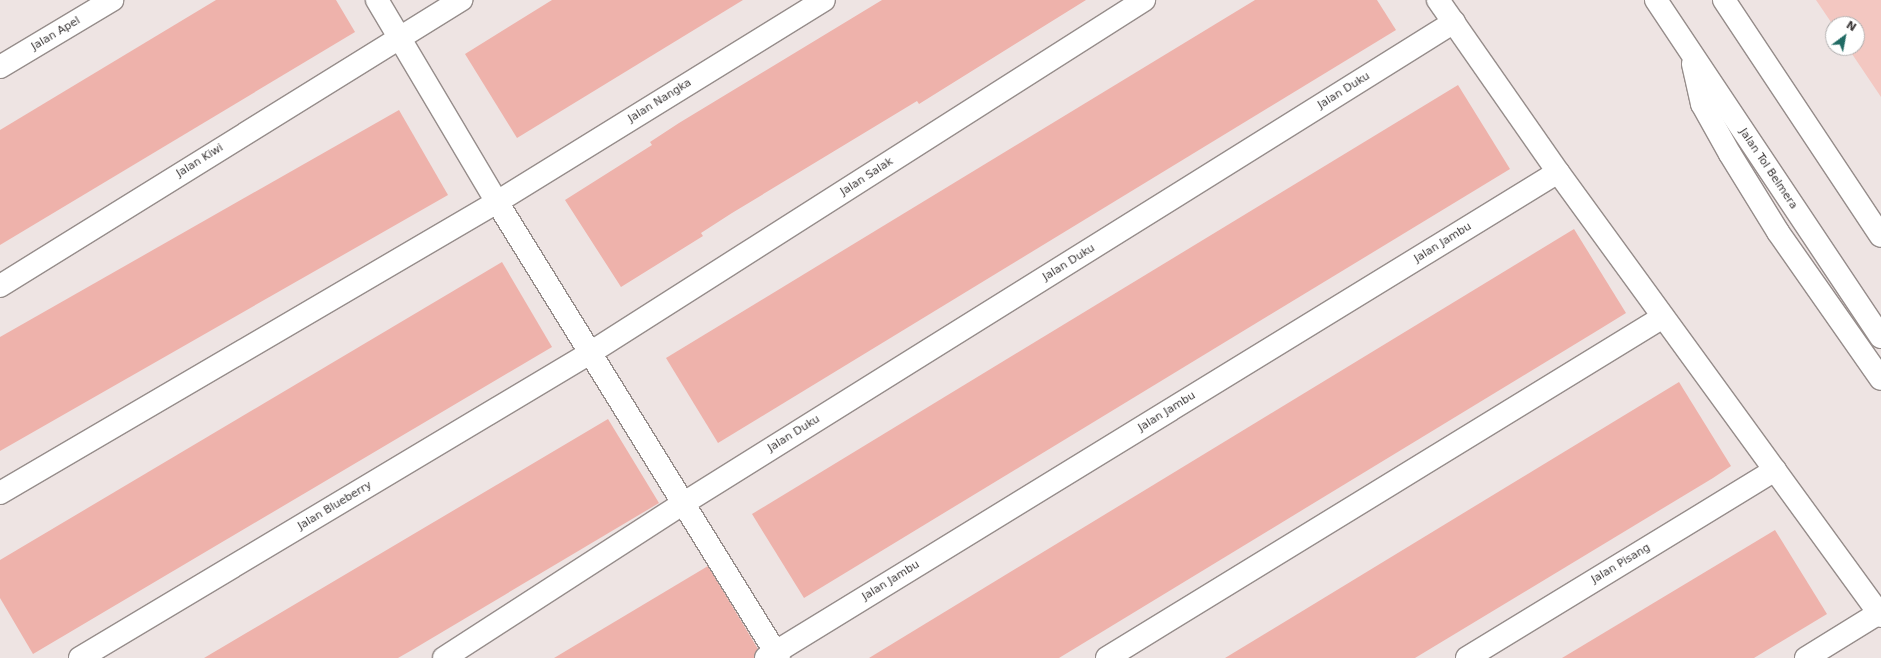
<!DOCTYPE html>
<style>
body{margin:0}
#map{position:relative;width:1881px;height:658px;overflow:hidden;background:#eee4e3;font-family:"DejaVu Sans",sans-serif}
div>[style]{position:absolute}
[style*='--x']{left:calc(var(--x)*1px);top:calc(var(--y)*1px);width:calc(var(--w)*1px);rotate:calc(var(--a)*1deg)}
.green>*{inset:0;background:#f3c7c1}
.building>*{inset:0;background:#eeb2ab}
.roads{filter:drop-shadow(1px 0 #968d8b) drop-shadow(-1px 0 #968d8b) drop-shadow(0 1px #968d8b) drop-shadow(0 -1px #968d8b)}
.street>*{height:22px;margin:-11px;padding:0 11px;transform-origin:11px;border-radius:11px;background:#fff}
.highway>*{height:22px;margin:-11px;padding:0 11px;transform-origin:11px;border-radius:11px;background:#fff}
span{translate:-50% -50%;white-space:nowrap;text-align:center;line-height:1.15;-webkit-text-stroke:3px #fff;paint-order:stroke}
.street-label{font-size:11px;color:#393535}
.north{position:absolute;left:1825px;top:16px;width:40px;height:40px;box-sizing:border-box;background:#fff;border:1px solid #b0aeae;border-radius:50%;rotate:32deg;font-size:11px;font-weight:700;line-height:16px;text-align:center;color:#393535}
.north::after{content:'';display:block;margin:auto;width:14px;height:18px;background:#216b64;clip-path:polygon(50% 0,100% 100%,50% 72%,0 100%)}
</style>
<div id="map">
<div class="green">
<div style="clip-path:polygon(1816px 0,1881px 0,1881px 97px,1848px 48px,1857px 48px,1857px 24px,1833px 25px)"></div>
</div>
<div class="building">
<div style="clip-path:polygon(216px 0,336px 0,355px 32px,0 245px,0 130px)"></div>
<div style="clip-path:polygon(552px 0,743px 0,517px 138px,465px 54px)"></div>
<div style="clip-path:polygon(882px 0,1086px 0,919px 104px,917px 101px,732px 213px,701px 233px,703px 236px,621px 287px,565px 200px,652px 145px,650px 142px,679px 123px)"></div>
<div style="clip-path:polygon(1255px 0,1377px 0,1396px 30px,718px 443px,666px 358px)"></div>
<div style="clip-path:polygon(1458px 85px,1510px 169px,804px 598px,752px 514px)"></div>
<div style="clip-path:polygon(399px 110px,448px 195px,0 451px,0 337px)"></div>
<div style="clip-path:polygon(1574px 229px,1626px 313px,1600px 329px,1059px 658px,869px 658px)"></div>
<div style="clip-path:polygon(502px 262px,552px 347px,33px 654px,0 598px,0 560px)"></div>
<div style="clip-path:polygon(1679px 382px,1731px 466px,1713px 478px,1415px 658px,1225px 658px)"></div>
<div style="clip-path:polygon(608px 419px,659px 503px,412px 650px,398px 658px,204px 658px)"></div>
<div style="clip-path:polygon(1775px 530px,1827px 614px,1754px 658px,1562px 658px)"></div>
<div style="clip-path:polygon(708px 566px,758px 649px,754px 658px,554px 658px)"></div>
</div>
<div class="roads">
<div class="street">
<div style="--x:377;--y:0;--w:235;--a:59.3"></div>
<div style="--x:497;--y:202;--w:536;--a:58.27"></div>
<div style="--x:1438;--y:0;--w:210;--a:55.1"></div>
<div style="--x:1558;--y:172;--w:549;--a:53.96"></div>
<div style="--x:0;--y:67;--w:131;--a:-30.9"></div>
<div style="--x:0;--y:286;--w:543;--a:-31.82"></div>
<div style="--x:0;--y:493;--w:576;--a:-30.35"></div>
<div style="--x:497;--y:202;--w:384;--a:-31.7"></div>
<div style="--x:80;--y:658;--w:594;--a:-30.88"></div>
<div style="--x:590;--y:353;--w:657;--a:-32.5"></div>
<div style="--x:444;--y:658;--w:286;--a:-32.9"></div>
<div style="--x:684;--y:503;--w:908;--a:-31.99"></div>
<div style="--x:766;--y:658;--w:929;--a:-31.53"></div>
<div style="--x:1107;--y:658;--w:652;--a:-31.52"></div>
<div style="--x:1467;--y:658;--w:361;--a:-31.4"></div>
<div style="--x:1806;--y:658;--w:86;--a:-31.7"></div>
</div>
<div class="highway">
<div style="--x:1656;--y:0;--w:405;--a:56.3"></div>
<div style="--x:1724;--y:0;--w:283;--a:56.4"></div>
<div style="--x:1693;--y:64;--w:41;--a:77.3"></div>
<div style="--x:1702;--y:104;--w:57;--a:60.8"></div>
<div style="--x:1730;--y:154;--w:92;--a:58.4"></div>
<div style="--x:1778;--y:232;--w:179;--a:55"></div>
</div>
</div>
<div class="street-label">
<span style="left:56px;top:34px;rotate:-31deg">Jalan Apel</span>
<span style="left:1344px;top:91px;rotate:-32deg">Jalan Duku</span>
<span style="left:660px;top:101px;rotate:-32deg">Jalan Nangka</span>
<span style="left:200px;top:161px;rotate:-32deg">Jalan Kiwi</span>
<span style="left:1768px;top:169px;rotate:56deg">Jalan Tol Belmera</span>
<span style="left:867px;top:177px;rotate:-33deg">Jalan Salak</span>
<span style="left:1443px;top:243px;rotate:-32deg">Jalan Jambu</span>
<span style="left:1069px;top:263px;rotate:-32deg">Jalan Duku</span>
<span style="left:1167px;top:412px;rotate:-32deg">Jalan Jambu</span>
<span style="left:794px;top:434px;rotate:-32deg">Jalan Duku</span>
<span style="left:335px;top:506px;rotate:-31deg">Jalan Blueberry</span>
<span style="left:1621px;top:564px;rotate:-31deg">Jalan Pisang</span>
<span style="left:891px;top:581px;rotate:-32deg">Jalan Jambu</span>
</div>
<div class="north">N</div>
</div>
